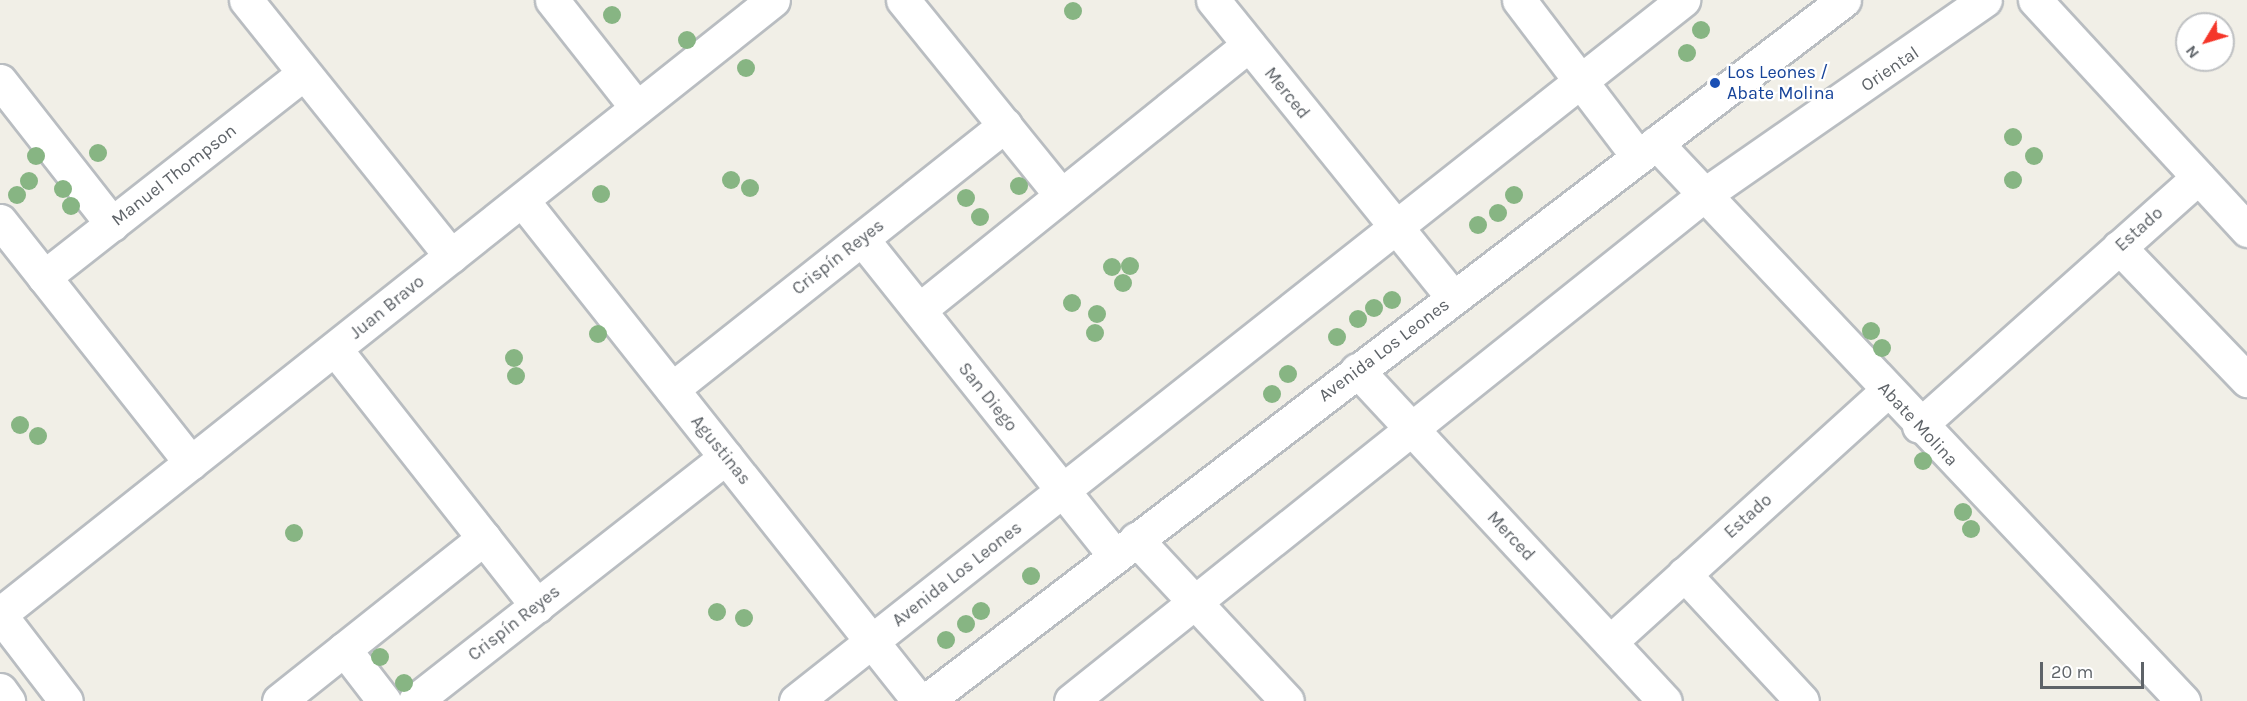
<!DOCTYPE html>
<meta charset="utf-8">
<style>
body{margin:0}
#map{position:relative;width:2247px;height:701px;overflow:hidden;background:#f1efe7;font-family:Karla,sans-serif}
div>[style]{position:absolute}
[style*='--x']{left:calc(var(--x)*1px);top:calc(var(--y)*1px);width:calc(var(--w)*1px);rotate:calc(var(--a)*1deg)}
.roads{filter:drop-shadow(2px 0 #b9bdc1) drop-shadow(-2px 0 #b9bdc1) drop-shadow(0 2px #b9bdc1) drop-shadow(0 -2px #b9bdc1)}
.street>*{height:33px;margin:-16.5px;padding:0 16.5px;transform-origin:16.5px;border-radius:16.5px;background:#fff}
.secondary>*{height:33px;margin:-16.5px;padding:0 16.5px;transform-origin:16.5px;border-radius:16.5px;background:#fff}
.trees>*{width:18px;height:18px;margin:-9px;border-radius:50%;background:#87b583}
.dots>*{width:16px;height:16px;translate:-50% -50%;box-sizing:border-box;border:3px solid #fff;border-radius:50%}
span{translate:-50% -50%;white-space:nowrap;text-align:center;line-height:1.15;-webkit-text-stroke:4.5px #fff;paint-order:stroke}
.street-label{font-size:18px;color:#5e6368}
.transit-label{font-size:18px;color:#164399}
.left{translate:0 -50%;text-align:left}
.north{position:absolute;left:2175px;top:12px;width:60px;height:60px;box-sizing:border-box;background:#fff;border:2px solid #bfc1c3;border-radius:50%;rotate:232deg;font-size:16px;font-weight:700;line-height:24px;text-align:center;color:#5e6368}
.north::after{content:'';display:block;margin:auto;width:21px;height:27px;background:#f53629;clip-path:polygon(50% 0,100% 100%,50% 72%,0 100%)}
.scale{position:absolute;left:2040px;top:662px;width:104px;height:27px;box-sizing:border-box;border:3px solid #5e6368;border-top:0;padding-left:8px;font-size:18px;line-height:21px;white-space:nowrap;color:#5e6368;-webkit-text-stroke:4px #fff;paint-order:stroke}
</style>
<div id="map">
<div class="roads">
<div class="street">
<div style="--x:246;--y:0;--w:328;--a:51.3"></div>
<div style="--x:552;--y:0;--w:137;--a:51.8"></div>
<div style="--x:903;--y:0;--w:251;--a:51"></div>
<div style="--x:1213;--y:0;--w:382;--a:51.1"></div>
<div style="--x:1519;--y:0;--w:197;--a:52.8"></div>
<div style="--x:2035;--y:0;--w:313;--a:47.3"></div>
<div style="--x:0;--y:81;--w:182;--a:51.9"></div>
<div style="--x:1656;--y:143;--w:768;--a:46.64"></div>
<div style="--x:522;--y:200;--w:639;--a:51.61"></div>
<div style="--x:0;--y:221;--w:308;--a:51.7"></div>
<div style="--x:862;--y:239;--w:404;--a:51.4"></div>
<div style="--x:2119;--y:247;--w:185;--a:46.1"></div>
<div style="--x:44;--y:277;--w:330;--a:-38.1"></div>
<div style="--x:919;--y:310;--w:423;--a:-38.8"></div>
<div style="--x:335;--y:349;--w:327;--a:51.8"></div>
<div style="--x:1357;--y:370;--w:452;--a:47.1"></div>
<div style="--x:672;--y:389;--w:425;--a:-38.4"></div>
<div style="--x:1919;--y:426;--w:374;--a:-41.7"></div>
<div style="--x:1136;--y:539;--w:221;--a:47"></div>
<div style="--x:1684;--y:574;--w:173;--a:47.1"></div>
<div style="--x:0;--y:614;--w:987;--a:-38.46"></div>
<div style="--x:1610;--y:642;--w:374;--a:-42.2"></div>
<div style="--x:344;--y:649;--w:66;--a:52.4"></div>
<div style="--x:279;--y:701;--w:262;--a:-38.5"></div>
<div style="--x:415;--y:701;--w:395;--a:-38.1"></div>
<div style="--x:796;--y:701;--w:1131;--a:-38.32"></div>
<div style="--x:1071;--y:701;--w:810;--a:-38.64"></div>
<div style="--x:1704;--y:195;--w:342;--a:-34.8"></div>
</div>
<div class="secondary">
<div style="--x:0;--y:615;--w:108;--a:52.5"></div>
<div style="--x:0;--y:690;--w:14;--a:54"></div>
<div style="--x:926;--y:701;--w:1155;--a:-37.37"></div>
</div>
</div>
<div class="trees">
<div style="left:1073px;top:11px"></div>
<div style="left:612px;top:15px"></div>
<div style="left:1701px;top:30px"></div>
<div style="left:687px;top:40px"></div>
<div style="left:1687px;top:53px"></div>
<div style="left:746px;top:68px"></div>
<div style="left:2013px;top:137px"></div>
<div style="left:98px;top:153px"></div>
<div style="left:36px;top:156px"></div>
<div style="left:2034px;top:156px"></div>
<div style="left:731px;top:180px"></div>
<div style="left:2013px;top:180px"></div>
<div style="left:29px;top:181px"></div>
<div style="left:1019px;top:186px"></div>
<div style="left:750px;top:188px"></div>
<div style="left:63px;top:189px"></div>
<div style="left:601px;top:194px"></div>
<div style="left:17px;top:195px"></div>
<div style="left:1514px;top:195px"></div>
<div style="left:966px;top:198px"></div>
<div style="left:71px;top:206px"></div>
<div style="left:1498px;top:213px"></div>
<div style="left:980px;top:217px"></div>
<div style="left:1478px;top:225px"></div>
<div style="left:1130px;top:266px"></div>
<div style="left:1112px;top:267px"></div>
<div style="left:1123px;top:283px"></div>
<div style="left:1392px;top:300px"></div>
<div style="left:1072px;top:303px"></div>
<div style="left:1374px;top:308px"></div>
<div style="left:1097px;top:314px"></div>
<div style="left:1358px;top:319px"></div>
<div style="left:1871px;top:331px"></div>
<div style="left:1095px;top:333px"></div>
<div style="left:598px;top:334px"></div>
<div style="left:1337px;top:337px"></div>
<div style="left:1882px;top:348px"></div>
<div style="left:514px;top:358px"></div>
<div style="left:1288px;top:374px"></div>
<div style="left:516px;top:376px"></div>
<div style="left:1272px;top:394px"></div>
<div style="left:20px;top:425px"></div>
<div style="left:38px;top:436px"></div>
<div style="left:1923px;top:461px"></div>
<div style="left:1963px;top:512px"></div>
<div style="left:1971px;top:529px"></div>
<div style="left:294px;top:533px"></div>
<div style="left:1031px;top:576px"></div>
<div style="left:981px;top:611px"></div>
<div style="left:717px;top:612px"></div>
<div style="left:744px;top:618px"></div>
<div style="left:966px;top:624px"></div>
<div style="left:946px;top:640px"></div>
<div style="left:380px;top:657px"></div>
<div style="left:404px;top:683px"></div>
</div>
<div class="dots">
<div style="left:1715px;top:83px;background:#1a4fb4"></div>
</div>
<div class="street-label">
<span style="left:1890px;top:69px;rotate:-34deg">Oriental</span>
<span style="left:1287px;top:93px;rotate:51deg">Merced</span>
<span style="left:174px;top:175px;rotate:-38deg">Manuel Thompson</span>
<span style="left:2139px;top:229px;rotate:-42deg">Estado</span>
<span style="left:838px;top:257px;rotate:-38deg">Crispín Reyes</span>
<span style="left:387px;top:307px;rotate:-39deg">Juan Bravo</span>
<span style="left:1384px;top:350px;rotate:-37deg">Avenida Los Leones</span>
<span style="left:988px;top:397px;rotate:51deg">San Diego</span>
<span style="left:1918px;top:424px;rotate:47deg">Abate Molina</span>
<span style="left:721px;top:450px;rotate:51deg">Agustinas</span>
<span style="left:1748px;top:516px;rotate:-42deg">Estado</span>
<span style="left:1511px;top:536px;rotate:47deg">Merced</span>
<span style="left:957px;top:574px;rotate:-38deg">Avenida Los Leones</span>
<span style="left:514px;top:623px;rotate:-38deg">Crispín Reyes</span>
</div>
<div class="transit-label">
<span class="left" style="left:1727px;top:83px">Los Leones /<br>Abate Molina</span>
</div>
<div class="north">N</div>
<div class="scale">20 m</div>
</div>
